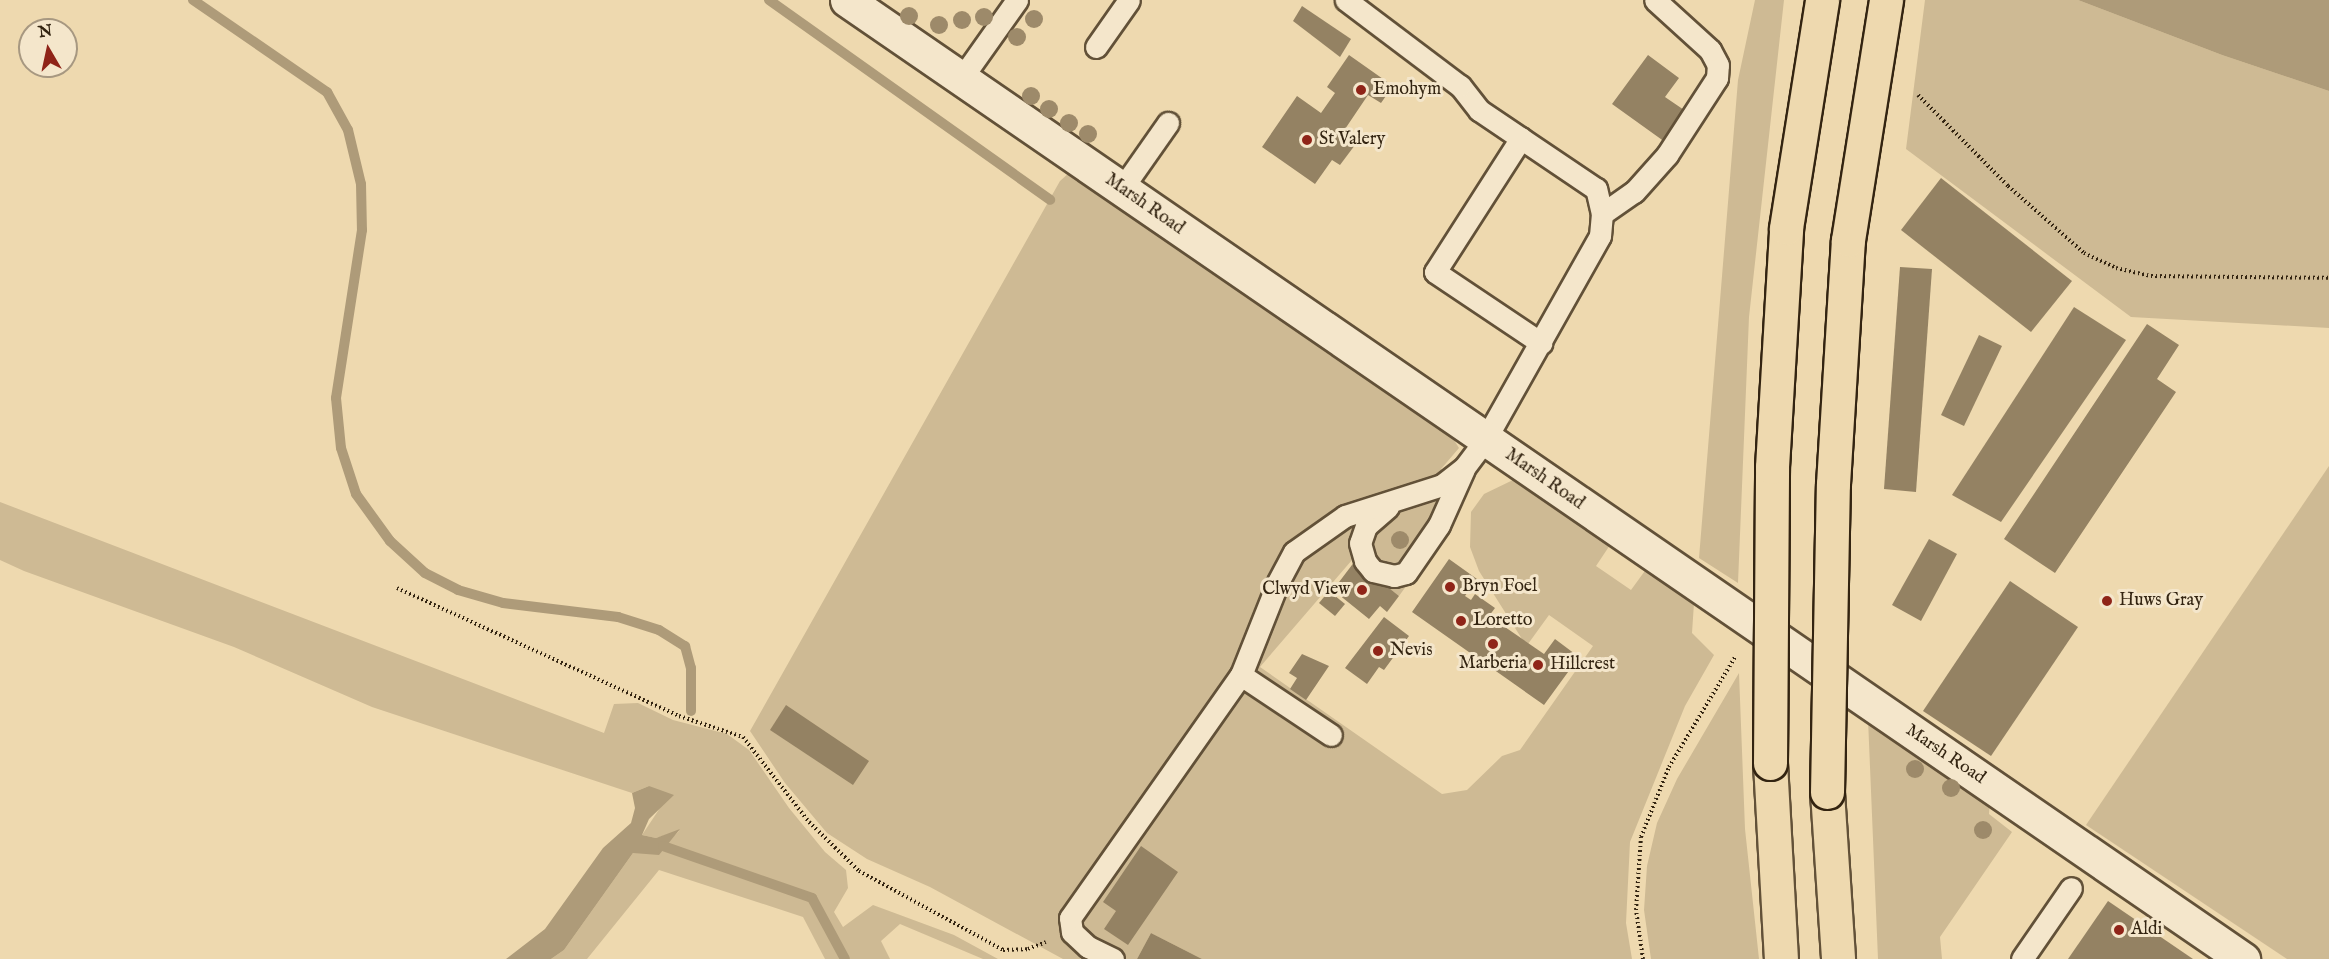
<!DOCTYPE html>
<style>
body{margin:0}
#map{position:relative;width:2329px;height:959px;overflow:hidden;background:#eed9af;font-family:"IM FELL English",serif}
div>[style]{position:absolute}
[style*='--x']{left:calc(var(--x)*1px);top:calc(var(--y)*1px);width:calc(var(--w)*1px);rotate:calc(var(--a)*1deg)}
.green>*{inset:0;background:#ceba94}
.water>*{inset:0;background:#ae9b79}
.stream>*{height:10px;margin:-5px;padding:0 5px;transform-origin:5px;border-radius:5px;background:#ae9b79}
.building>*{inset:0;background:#948263}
.path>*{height:4px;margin-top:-2px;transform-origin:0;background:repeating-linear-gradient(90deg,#332411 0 1.5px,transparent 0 4.5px)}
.roads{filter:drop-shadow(2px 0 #625138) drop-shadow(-2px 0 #625138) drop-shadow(0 2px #625138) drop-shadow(0 -2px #625138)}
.lane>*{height:21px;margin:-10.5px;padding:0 10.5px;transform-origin:10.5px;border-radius:10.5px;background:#f4e6cb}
.street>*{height:33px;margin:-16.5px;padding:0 16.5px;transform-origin:16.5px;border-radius:16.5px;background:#f4e6cb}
.primary>*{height:33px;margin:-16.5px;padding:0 16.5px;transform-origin:16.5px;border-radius:16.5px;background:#eed9af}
.bridges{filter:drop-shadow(2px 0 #332411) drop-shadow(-2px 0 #332411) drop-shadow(0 2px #332411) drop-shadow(0 -2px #332411)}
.primary-bridge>*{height:33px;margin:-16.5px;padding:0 16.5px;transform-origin:16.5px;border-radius:16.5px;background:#eed9af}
.trees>*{width:18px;height:18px;margin:-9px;border-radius:50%;background:#9d8a6a}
.dots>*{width:16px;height:16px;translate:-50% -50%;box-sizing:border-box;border:3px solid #f4e6cb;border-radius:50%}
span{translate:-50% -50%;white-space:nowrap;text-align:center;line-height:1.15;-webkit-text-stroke:6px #f4e6cb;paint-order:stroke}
.poi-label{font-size:18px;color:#332411}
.left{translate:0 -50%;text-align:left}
.right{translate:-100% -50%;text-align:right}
.street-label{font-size:18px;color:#332411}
.north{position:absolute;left:18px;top:18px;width:60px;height:60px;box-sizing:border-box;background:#f4e6cb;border:2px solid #a79881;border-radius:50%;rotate:351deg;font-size:16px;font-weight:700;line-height:24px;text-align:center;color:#332411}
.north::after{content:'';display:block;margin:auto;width:21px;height:27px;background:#8f2418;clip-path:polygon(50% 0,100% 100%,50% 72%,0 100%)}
</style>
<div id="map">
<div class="green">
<div style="clip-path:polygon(1755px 0,1784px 0,1749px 317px,1738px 583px,1699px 558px,1738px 80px)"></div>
<div style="clip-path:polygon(1925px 0,2078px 0,2222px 55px,2329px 91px,2329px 328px,2131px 317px,1906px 149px)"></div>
<div style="clip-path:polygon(1070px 172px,1438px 415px,1459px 448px,1441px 469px,1470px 486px,1440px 539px,1399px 596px,1352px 560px,1260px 667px,1442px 794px,1467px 790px,1502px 756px,1520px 750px,1593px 646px,1549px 615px,1528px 644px,1522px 639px,1479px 571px,1470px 547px,1471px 512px,1484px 494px,1513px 480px,1551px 496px,1612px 542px,1596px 566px,1631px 590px,1647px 568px,1694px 603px,1692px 633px,1714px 655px,1685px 706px,1630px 842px,1626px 923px,1632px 959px,1202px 959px,1151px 933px,1137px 959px,1063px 959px,930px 887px,867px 859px,827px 833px,785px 783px,750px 731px,1060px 181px)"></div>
<div style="clip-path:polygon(2329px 466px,2329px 959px,2287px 959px,2086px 825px)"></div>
<div style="clip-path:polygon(0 502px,604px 733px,614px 704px,638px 703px,673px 720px,727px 734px,749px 750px,789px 808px,825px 852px,846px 870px,848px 888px,834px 912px,843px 927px,873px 905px,954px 935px,998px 959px,983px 959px,900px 924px,881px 941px,890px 959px,825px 959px,803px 917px,659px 870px,587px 959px,551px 959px,564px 950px,633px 853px,663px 846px,679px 831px,656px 838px,642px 835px,660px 808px,649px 786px,632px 793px,372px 707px,234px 647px,24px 571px,0 560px)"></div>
<div style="clip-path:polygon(1739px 673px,1745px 829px,1759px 959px,1651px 959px,1644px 910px,1647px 866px,1657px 823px,1677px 779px)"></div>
<div style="clip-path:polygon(1868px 719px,1990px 800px,1989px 814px,2012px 832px,1940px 937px,1942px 959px,1878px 959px)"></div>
</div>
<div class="water">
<div style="clip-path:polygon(2078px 0,2329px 0,2329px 91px,2222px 55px)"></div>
<div style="clip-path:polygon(649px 786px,674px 795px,649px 819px,642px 835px,656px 838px,680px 829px,659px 855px,633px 853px,564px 950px,551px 959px,506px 959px,545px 929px,603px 848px,631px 823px,635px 808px,632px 793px)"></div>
</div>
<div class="stream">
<div style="--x:193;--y:0;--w:163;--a:34.5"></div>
<div style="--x:327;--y:92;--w:43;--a:61.1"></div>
<div style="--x:348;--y:130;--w:56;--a:76.5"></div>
<div style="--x:361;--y:184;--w:46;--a:88.8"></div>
<div style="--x:362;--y:230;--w:170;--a:98.8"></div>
<div style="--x:336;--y:398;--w:50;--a:84.3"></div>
<div style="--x:341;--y:448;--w:48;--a:71.9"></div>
<div style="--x:356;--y:494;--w:58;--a:54.1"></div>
<div style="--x:390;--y:541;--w:47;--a:42.4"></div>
<div style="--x:425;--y:573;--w:37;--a:27"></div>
<div style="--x:458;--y:590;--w:47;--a:16.1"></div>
<div style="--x:503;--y:603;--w:116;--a:6.9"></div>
<div style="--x:618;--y:617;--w:43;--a:17.6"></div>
<div style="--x:659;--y:630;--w:31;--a:32"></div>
<div style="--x:685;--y:646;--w:23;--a:75"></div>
<div style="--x:691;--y:668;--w:43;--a:90"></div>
<div style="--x:769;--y:0;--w:345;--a:35.4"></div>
<div style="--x:663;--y:846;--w:158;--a:19.2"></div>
<div style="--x:812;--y:898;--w:69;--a:61.6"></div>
</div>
<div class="building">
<div style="clip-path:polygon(1302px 6px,1351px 39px,1340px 57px,1293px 21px)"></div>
<div style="clip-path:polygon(1349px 55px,1393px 86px,1381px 103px,1368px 95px,1341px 135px,1355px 145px,1340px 165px,1332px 160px,1315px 184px,1262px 147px,1297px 96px,1321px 113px,1335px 93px,1327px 87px)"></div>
<div style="clip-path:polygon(1648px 55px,1679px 78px,1665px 97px,1687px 112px,1665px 142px,1612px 104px)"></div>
<div style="clip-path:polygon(1941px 178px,2072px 281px,2031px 332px,1901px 230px)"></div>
<div style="clip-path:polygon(1900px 267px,1932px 269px,1916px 492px,1884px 489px)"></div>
<div style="clip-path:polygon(2074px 307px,2126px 340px,2001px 522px,1952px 495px)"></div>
<div style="clip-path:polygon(2147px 324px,2179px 345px,2157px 379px,2176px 392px,2055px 573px,2004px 539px)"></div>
<div style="clip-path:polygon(1979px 335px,2002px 346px,1964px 426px,1941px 415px)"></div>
<div style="clip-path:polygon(1929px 539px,1957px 554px,1921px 621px,1892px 605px)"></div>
<div style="clip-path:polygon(1449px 559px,1477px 579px,1465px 596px,1471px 600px,1475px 594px,1495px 608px,1489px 616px,1544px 654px,1555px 639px,1579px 657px,1544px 705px,1412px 612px)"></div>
<div style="clip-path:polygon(1355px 561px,1399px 596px,1387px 612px,1380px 606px,1369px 619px,1333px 590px)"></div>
<div style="clip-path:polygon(2010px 581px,2078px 627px,1991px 756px,1923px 711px)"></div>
<div style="clip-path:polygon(1329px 591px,1345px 604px,1335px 616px,1319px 603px)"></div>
<div style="clip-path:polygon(1384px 617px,1409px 636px,1384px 670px,1379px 667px,1367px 684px,1345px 668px)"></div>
<div style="clip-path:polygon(1302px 654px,1329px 666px,1306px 700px,1290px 689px,1297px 678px,1289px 673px)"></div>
<div style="clip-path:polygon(786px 705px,869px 761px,853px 785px,770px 730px)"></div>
<div style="clip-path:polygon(1141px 846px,1178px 872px,1128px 945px,1104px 929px,1116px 911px,1103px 902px)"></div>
<div style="clip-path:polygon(2108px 901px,2193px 959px,2068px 959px)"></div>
<div style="clip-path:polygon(1151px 933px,1202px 959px,1137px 959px)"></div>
</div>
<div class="path">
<div style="--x:1918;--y:95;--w:128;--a:45.3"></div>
<div style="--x:2008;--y:186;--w:101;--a:41.4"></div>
<div style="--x:2084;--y:253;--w:35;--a:25"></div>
<div style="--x:2116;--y:268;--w:36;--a:13"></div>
<div style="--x:2151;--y:276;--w:178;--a:0.6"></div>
<div style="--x:397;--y:588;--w:310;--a:24.4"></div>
<div style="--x:679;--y:716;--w:67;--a:18.2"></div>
<div style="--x:743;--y:737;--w:108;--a:52.2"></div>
<div style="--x:809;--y:822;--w:70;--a:44.4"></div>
<div style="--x:859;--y:871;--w:164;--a:28.7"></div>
<div style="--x:1003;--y:950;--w:25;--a:-2"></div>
<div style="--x:1028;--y:949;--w:19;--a:-21"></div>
<div style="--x:1643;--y:959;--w:49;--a:-98.1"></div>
<div style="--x:1636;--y:910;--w:73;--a:-86.1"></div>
<div style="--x:1641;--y:837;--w:75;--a:-68.2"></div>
<div style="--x:1669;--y:767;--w:128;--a:-59"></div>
</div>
<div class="roads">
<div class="lane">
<div style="--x:1096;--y:47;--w:57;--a:-54.9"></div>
<div style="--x:961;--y:79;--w:97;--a:-54.7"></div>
<div style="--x:1521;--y:138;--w:159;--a:122.7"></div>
<div style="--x:1435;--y:272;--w:128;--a:33.8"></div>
<div style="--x:1121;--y:190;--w:82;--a:-55"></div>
<div style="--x:1602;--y:214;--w:39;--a:-35"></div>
<div style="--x:1634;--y:192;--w:50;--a:-48.3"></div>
<div style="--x:1667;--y:155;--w:92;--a:-57"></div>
<div style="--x:1717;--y:78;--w:13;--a:-86"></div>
<div style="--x:1718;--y:65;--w:17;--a:-118"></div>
<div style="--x:1710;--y:50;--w:74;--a:-137.7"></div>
<div style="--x:1388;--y:507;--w:29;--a:139"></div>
<div style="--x:1366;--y:526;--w:18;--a:109"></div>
<div style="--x:1360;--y:543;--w:19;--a:74"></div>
<div style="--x:1365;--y:561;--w:13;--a:51"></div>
<div style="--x:1373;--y:571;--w:22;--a:13"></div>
<div style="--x:1394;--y:576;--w:12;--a:-14"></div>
<div style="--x:1406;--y:573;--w:58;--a:-55.5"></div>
<div style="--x:1439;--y:525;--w:61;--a:-65.9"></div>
<div style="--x:1241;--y:675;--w:108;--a:33.7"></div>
<div style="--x:1113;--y:959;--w:28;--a:-154"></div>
<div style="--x:1088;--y:947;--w:22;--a:-137"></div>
<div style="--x:1072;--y:932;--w:14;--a:-98"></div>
<div style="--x:1070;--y:918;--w:297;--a:-54.9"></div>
<div style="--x:1241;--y:675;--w:100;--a:-68.3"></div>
<div style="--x:1278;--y:582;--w:34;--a:-62"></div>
<div style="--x:1294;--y:552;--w:62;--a:-35.2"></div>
<div style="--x:1345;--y:516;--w:102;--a:-17.7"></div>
<div style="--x:1442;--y:485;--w:28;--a:-38"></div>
<div style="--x:1464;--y:468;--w:35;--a:-53"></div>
<div style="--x:1485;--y:440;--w:234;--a:-60.6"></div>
<div style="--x:1600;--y:236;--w:22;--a:-85"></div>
<div style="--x:1602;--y:214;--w:26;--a:-103"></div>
<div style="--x:1596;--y:189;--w:141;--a:-146"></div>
<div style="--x:1479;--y:110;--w:31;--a:-128"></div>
<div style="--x:1460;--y:86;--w:143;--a:-143"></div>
<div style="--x:2022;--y:959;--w:86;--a:-55.4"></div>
</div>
<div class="street">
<div style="--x:847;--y:0;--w:1694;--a:34.49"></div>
</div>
<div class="primary">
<div style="--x:1770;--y:763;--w:196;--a:86.8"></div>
<div style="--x:1827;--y:792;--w:167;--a:86.2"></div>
</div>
</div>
<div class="bridges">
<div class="primary-bridge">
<div style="--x:1770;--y:763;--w:296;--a:-89.6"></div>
<div style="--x:1772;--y:467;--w:239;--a:-86.6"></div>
<div style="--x:1786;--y:228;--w:231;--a:-81"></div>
<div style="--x:1827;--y:792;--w:308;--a:-88.9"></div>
<div style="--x:1833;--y:484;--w:244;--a:-86.5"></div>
<div style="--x:1848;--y:240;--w:243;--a:-81"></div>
</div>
</div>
<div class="trees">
<div style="left:909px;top:16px"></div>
<div style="left:984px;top:17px"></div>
<div style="left:1034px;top:19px"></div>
<div style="left:962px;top:20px"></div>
<div style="left:939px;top:25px"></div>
<div style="left:1017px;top:37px"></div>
<div style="left:1031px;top:96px"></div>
<div style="left:1049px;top:109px"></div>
<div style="left:1069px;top:123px"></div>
<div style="left:1088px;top:134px"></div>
<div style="left:1400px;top:540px"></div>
<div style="left:1915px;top:769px"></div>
<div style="left:1951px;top:788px"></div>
<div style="left:1983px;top:830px"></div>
</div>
<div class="dots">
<div style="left:1361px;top:90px;background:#8f2418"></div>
<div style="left:1307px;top:140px;background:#8f2418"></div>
<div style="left:1450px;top:587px;background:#8f2418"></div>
<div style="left:1362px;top:590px;background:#8f2418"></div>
<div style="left:2107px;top:601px;background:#8f2418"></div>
<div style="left:1461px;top:621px;background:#8f2418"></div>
<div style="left:1493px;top:644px;background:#8f2418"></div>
<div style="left:1378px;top:651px;background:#8f2418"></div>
<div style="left:1538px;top:665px;background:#8f2418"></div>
<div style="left:2119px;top:930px;background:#8f2418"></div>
</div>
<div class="poi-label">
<span class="left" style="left:1373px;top:90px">Emohym</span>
<span class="left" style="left:1319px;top:140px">St Valery</span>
<span class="left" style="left:1462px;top:587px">Bryn Foel</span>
<span class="right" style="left:1350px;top:590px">Clwyd View</span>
<span class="left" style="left:2119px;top:601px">Huws Gray</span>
<span class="left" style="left:1473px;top:621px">Loretto</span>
<span class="left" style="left:1390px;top:651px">Nevis</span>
<span style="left:1493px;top:664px">Marberia</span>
<span class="left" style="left:1550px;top:665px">Hillcrest</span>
<span class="left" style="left:2131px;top:930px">Aldi</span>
</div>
<div class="street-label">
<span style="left:1144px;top:205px;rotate:35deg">Marsh Road</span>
<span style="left:1544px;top:480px;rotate:35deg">Marsh Road</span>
<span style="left:1945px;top:755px;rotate:34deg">Marsh Road</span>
</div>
<div class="north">N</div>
</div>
